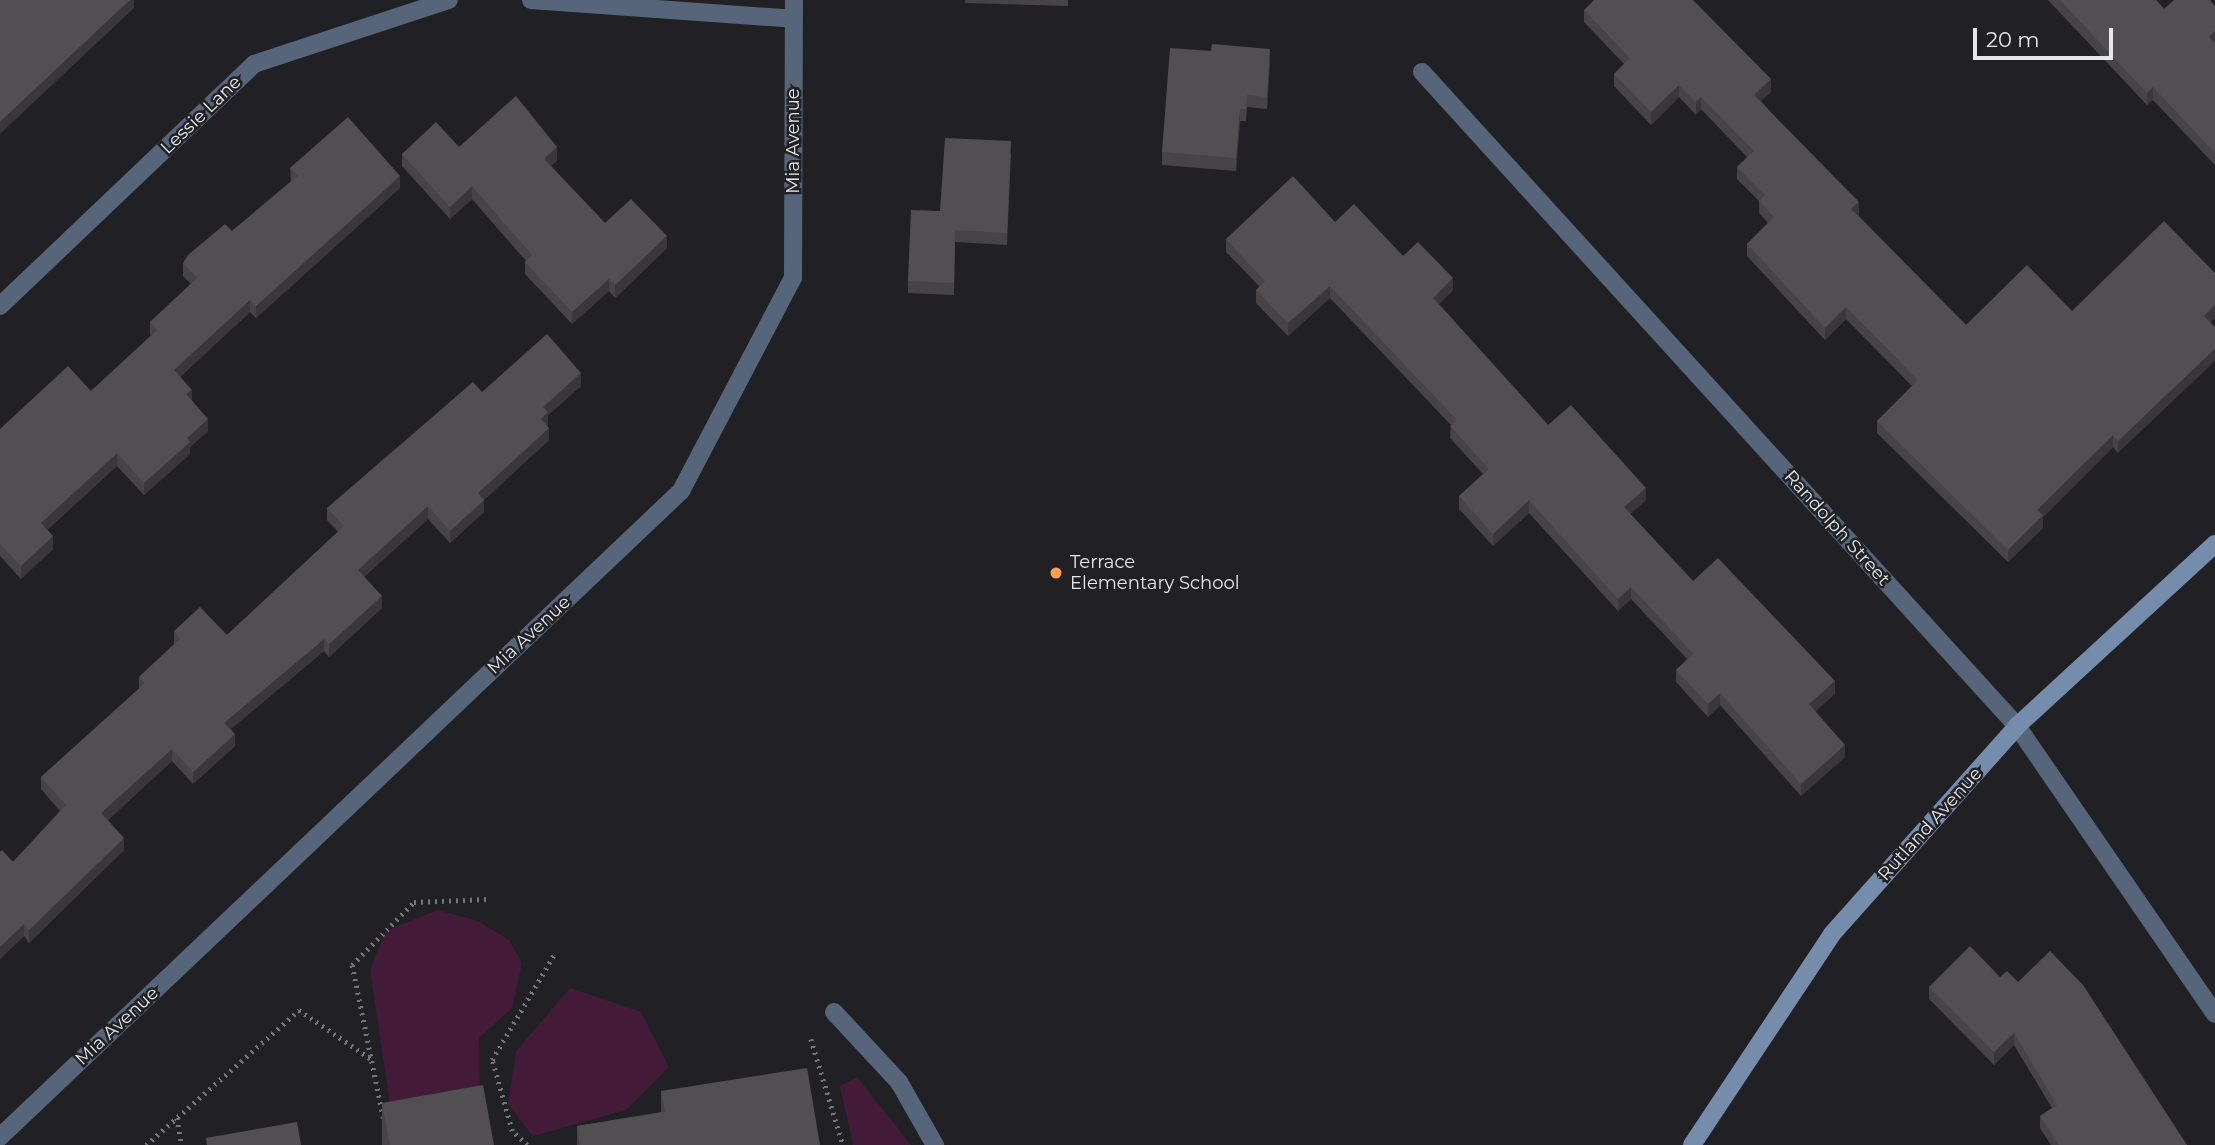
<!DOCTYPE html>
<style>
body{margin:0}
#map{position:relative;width:2215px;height:1145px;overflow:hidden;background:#212125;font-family:Montserrat,sans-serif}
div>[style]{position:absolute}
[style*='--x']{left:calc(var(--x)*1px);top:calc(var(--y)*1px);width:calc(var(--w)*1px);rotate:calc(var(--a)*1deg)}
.green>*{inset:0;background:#431b39}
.path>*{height:4.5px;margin-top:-2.25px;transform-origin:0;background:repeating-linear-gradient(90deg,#747578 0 2px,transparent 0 7px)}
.lane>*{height:18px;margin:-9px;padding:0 9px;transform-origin:9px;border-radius:9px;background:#57657a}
.street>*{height:18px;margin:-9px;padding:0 9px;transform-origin:9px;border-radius:9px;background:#57657a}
.secondary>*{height:18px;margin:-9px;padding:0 9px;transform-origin:9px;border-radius:9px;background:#758cad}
.wall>*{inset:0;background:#474447}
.shaded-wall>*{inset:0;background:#39373a}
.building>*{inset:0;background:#524f53}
.dots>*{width:19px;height:19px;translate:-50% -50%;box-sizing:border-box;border:4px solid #212125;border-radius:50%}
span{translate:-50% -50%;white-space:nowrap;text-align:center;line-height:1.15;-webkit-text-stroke:5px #212125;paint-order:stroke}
.street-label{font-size:18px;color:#e6e7e9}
.poi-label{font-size:18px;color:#e6e7e9}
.left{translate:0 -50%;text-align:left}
.scale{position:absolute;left:1973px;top:28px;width:140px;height:32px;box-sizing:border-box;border:4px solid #e6e7e9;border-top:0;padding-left:9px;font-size:21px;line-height:24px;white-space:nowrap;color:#e6e7e9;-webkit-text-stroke:5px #212125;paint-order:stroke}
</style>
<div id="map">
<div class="green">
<div style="clip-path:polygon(437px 910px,478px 921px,509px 940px,522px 963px,512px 1008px,479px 1038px,480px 1102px,393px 1124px,370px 970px,386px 931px)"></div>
<div style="clip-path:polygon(570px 988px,641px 1012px,669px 1067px,626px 1110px,533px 1136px,508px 1105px,516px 1051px)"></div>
<div style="clip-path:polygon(857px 1077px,911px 1145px,853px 1145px,840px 1086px)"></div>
</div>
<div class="path">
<div style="--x:811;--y:1039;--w:111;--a:73.2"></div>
<div style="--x:177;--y:1118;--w:27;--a:80"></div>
<div style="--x:383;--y:1118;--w:156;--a:-101.5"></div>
<div style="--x:352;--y:965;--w:88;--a:-45.5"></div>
<div style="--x:414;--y:902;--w:74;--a:-2.3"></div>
<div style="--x:146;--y:1145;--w:204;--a:-41.4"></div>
<div style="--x:299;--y:1010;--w:87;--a:34.2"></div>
<div style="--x:527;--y:1145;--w:21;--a:-137"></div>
<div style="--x:512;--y:1131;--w:74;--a:-105.7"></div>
<div style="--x:492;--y:1060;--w:124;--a:-59.5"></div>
</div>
<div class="lane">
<div style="--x:834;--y:1012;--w:96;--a:47.1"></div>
<div style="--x:899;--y:1082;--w:73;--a:60.3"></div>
</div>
<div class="street">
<div style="--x:531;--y:0;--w:263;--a:4.1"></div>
<div style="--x:1422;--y:72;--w:884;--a:47.7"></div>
<div style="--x:2017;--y:726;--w:349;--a:55.5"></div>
<div style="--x:0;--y:306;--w:351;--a:-43.6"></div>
<div style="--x:254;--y:64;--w:205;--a:-18.2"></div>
<div style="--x:0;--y:1137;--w:939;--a:-43.49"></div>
<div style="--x:681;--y:491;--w:241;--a:-62.3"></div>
<div style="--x:793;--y:278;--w:278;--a:-89.8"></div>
</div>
<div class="secondary">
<div style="--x:1692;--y:1145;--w:253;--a:-56.4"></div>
<div style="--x:1832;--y:934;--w:278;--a:-48.3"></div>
<div style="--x:2017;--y:726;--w:269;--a:-42.6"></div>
</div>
<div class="wall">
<div style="clip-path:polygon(965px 0,1068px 0,1068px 6px,965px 3px)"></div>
<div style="clip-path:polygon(2048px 0,2156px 0,2164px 9px,2215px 6px,2215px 165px,2153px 100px,2147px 105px)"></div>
<div style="clip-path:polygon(1584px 10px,1771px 92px,1761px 101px,1859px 214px,1858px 215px,1966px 325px,2072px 311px,2215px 318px,2210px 322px,2118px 453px,2113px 447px,2043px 517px,2043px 528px,2008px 562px,1877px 433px,1877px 421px,1912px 386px,1846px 319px,1825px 340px,1747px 256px,1747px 244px,1768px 223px,1759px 213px,1759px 201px,1737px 179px,1737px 167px,1747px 157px,1701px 109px,1696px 115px,1679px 97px,1651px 125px,1614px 86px,1614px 74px,1624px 64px,1584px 22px)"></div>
<div style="clip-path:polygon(1270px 61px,1267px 109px,1247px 107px,1246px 121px,1240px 121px,1236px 171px,1162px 165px,1162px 152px)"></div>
<div style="clip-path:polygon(459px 147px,557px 160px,551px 166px,605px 223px,667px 248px,615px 298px,609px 291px,572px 324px,525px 274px,525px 262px,526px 261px,472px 199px,450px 219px,402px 166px,402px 154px)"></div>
<div style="clip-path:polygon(1011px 153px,1007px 245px,955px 242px,954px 295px,908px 293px,908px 281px,940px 211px)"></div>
<div style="clip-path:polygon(290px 168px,400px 188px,256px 318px,250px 312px,180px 377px,208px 431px,190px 447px,190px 454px,144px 495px,117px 466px,47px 530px,53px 549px,21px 579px,0 556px,0 429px,91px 391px,151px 336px,150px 334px,150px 322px,191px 284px,183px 276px,183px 263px,232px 231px,291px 181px)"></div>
<div style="clip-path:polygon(1335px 222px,1403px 256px,1453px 290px,1439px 304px,1548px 425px,1646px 500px,1630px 514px,1693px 581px,1835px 694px,1815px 711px,1845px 757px,1801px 796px,1720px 705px,1708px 717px,1676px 682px,1676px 670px,1687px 659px,1631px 599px,1618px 611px,1529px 513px,1493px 546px,1459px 509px,1459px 496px,1483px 474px,1450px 438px,1451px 425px,1330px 298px,1288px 336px,1256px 303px,1256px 290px,1260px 287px,1226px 252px,1226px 239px)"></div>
<div style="clip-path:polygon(581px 386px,548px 415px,547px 425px,549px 440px,484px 500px,484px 512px,450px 543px,428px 519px,364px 577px,382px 608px,329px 657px,324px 651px,231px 729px,235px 746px,193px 784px,172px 761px,108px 820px,124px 850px,29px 943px,24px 936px,0 959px,0 852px,13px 862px,60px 811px,41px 789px,41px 777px,139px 689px,139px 677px,174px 644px,174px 631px,227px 635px,338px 532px,327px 520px,327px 508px,482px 392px)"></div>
<div style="clip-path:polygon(2000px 977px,2187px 1145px,2051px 1145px,2040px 1128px,2040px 1116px,2052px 1108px,2014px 1045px,1994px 1065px,1929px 999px,1929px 987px)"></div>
<div style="clip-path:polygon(661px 1091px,820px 1145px,577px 1145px,577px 1126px,661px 1112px)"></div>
<div style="clip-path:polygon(382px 1103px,494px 1145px,382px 1145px)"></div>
</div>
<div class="shaded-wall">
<div style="clip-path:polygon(130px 0,134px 0,134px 8px,0 134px,0 122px)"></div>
<div style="clip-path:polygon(2215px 31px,2215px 44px,2209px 37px)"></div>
<div style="clip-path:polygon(1270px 49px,1270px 61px,1267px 109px,1267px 97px)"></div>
<div style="clip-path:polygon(1771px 79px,1771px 92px,1754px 107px,1754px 95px)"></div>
<div style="clip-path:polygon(1679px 85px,1679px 97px,1651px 125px,1651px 112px)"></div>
<div style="clip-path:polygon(2153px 87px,2153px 100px,2147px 105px,2147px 93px)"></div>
<div style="clip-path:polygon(1701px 97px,1701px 109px,1696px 115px,1696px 102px)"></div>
<div style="clip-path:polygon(1240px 109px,1240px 121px,1236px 171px,1236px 158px)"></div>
<div style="clip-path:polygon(557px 147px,557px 160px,544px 171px,544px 159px)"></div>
<div style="clip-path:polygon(400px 176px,400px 188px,256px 318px,256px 306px)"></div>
<div style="clip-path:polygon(472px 186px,472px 199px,450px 219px,450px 207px)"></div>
<div style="clip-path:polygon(1859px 202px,1859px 214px,1851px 221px,1851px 209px)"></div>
<div style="clip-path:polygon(667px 236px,667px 248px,615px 298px,615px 285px)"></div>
<div style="clip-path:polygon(1453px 278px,1453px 290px,1433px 310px,1433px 298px)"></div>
<div style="clip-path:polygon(609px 279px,609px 291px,572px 324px,572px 312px)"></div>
<div style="clip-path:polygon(1330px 286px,1330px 298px,1288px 336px,1288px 323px)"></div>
<div style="clip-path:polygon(250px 300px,250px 312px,174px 382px,174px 370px)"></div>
<div style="clip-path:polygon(2215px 305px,2215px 318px,2204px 328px,2204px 316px)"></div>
<div style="clip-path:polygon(1846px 307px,1846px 319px,1825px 340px,1825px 328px)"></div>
<div style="clip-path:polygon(2215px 349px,2215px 361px,2118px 453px,2118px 441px)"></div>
<div style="clip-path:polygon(581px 373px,581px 386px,548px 415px,548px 425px,541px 431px,541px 419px,543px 407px)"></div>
<div style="clip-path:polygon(192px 390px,192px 402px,186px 394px)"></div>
<div style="clip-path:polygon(208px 419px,208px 431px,190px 447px,190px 454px,144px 495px,144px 483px,187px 438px)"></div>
<div style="clip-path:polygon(549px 428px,549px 440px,478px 505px,478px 493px)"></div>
<div style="clip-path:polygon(2113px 435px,2113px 447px,2043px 517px,2043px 528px,2008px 562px,2008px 550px,2037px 510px)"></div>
<div style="clip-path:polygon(117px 453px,117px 466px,41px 535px,41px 523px)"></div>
<div style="clip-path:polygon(1646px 488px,1646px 500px,1624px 520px,1624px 507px)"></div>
<div style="clip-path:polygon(484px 500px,484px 512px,450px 543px,450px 531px)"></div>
<div style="clip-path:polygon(1529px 500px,1529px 513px,1493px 546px,1493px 534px)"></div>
<div style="clip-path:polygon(428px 506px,428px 519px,358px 582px,358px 570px)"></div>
<div style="clip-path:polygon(53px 536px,53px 549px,21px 579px,21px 566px)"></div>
<div style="clip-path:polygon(1631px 587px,1631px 599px,1618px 611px,1618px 599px)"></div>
<div style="clip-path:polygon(382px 596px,382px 608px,329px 657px,329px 644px)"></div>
<div style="clip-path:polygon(324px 639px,324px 651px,224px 735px,224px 723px)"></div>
<div style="clip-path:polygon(1835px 681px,1835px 694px,1809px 717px,1809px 704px)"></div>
<div style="clip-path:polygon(1720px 693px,1720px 705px,1708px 717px,1708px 704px)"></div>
<div style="clip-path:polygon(235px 734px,235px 746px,193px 784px,193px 772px)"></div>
<div style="clip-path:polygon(1845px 745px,1845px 757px,1801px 796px,1801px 784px)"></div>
<div style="clip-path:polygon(172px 749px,172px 761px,101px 826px,101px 813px)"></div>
<div style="clip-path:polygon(124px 838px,124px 850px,29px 943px,29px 930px)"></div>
<div style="clip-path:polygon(24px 924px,24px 936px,0 959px,0 947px)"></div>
<div style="clip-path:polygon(2014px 1033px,2014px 1045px,1994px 1065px,1994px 1052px)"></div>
</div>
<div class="building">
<div style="clip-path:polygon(0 0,130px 0,0 122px)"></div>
<div style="clip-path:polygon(1594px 0,1693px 0,1771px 79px,1754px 95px,1859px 202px,1851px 209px,1966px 325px,2027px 265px,2072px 311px,2164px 221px,2215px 273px,2215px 305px,2204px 316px,2215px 327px,2215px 349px,2118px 441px,2113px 435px,2037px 510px,2043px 515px,2008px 550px,1877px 421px,1918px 380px,1846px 307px,1825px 328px,1747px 244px,1774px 217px,1759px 201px,1765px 195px,1737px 167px,1754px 151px,1701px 97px,1696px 102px,1679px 85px,1651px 112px,1614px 74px,1630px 58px,1584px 10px)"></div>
<div style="clip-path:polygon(2060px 0,2156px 0,2164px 9px,2174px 0,2210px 0,2215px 6px,2215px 31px,2209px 37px,2215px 43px,2215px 153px,2153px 87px,2147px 93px)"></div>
<div style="clip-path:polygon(1212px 44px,1270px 49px,1267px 97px,1247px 95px,1246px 109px,1240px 109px,1236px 158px,1162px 152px,1170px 48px,1211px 51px)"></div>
<div style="clip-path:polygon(516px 96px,557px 147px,544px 159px,605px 223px,631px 199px,667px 236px,615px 285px,609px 279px,572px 312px,525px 262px,532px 255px,472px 186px,450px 207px,402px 154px,436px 122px,459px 147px)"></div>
<div style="clip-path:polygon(348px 117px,400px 176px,256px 306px,250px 300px,174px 370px,192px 390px,186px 394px,208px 419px,187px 438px,190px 442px,144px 483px,117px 453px,41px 523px,53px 536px,21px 566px,0 544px,0 429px,68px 366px,91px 391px,157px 330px,150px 322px,197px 278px,183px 263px,188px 255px,225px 224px,232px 231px,298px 176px,290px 168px)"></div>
<div style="clip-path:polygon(945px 138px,1011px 141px,1007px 233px,955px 230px,954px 283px,908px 281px,911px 210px,940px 211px)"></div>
<div style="clip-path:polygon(1293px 176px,1335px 222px,1354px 204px,1403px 256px,1418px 242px,1453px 278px,1433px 298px,1548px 425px,1571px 405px,1646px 488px,1624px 507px,1693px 581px,1718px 558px,1835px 681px,1809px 704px,1845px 745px,1801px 784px,1720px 693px,1708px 704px,1676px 670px,1694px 654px,1631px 587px,1618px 599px,1529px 500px,1493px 534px,1459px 496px,1489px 469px,1450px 426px,1457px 420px,1330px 286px,1288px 323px,1256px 290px,1265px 281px,1226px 239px)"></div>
<div style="clip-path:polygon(547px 334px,581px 373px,543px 407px,548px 412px,541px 419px,549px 428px,478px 493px,484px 500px,450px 531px,428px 506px,358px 570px,382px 596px,329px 644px,324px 639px,224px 723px,235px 734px,193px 772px,172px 749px,101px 813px,124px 838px,29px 930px,24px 924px,0 947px,0 852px,2px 850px,13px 862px,66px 805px,41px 777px,145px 683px,139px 677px,180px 639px,174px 631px,200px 607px,227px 635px,344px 526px,327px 508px,473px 382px,482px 392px)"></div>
<div style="clip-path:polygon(1970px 946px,2000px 977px,2007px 971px,2018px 982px,2050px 951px,2083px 985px,2187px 1145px,2059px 1145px,2040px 1116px,2057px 1105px,2014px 1033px,1994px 1052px,1929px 987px)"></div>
<div style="clip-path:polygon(807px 1068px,820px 1145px,580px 1145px,577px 1126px,665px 1112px,661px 1091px)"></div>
<div style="clip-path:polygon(483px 1085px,494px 1145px,390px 1145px,382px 1103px)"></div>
<div style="clip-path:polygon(297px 1122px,301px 1145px,207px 1145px,206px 1138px)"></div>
</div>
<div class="dots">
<div style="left:1056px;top:573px;background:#fb9e50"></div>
</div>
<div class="street-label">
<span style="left:201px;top:115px;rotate:-44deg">Lessie Lane</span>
<span style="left:793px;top:141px;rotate:-90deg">Mia Avenue</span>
<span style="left:1837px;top:528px;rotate:48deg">Randolph Street</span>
<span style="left:529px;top:635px;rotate:-43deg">Mia Avenue</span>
<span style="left:1930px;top:824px;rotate:-48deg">Rutland Avenue</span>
<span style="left:117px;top:1026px;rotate:-43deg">Mia Avenue</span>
</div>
<div class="poi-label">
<span class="left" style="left:1070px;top:573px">Terrace<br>Elementary School</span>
</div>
<div class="scale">20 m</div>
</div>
